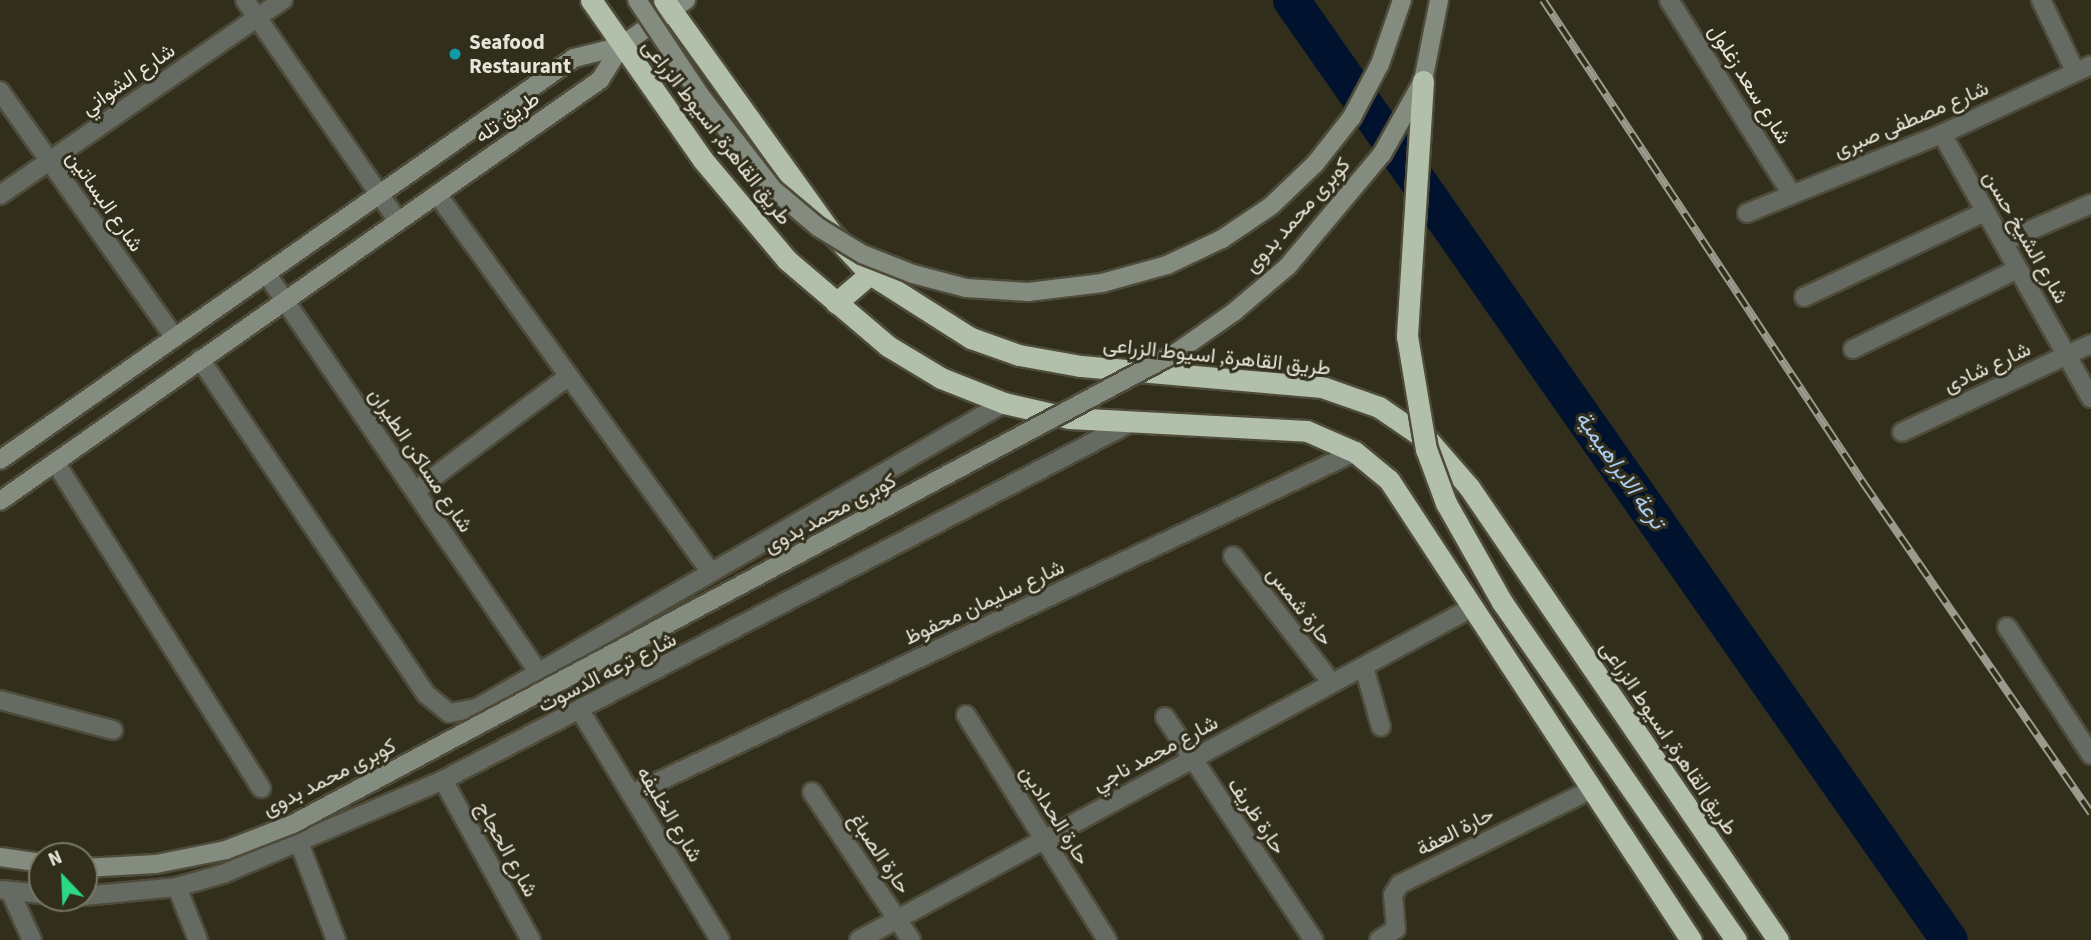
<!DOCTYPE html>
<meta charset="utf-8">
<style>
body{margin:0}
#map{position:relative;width:2091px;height:940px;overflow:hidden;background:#312e1b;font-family:"Source Sans 3",Vazirmatn,sans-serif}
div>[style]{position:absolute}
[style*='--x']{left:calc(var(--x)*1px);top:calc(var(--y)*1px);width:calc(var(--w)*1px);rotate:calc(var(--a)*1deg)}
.canal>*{height:37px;margin:-18.5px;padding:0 18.5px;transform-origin:18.5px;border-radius:18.5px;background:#00122e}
.roads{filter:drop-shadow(2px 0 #4e4b3a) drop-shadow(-2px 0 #4e4b3a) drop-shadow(0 2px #4e4b3a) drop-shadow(0 -2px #4e4b3a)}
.street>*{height:18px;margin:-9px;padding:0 9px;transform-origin:9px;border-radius:9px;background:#656a62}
.secondary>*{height:18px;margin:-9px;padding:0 9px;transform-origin:9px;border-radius:9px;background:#848c7f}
.highway>*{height:21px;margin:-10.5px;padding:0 10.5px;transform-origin:10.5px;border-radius:10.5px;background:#b2bfaa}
.rail>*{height:8px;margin-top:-4px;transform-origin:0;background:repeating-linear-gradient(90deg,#312e1b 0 16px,#9c9a8c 0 32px);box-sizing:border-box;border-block:2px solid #9c9a8c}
.bridges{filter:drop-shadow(2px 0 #4e4b3a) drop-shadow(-2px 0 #4e4b3a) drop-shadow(0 2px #4e4b3a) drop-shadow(0 -2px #4e4b3a)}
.secondary-bridge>*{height:18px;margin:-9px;padding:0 9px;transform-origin:9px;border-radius:9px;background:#848c7f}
.highway-bridge>*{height:21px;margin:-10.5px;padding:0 10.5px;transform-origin:10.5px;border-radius:10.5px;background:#b2bfaa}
.dots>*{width:19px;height:19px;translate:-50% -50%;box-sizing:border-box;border:4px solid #312e1b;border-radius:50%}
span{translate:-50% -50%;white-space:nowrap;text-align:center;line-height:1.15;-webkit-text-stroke:6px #312e1b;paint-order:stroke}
.poi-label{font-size:21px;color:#e7e5da;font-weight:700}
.left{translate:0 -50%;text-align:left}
.street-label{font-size:21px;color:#e7e5da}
.water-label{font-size:23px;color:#abcaf2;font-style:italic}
.north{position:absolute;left:28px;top:842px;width:70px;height:70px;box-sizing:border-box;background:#312e1b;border:2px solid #7a7767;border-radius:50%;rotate:337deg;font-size:19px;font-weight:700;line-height:28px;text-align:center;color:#e7e5da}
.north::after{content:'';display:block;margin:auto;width:24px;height:32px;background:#2bd884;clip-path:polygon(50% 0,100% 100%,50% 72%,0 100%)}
</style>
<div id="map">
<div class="canal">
<div style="--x:1291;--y:0;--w:1147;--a:55.01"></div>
</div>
<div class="roads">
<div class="street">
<div style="--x:245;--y:0;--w:269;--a:55.3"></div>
<div style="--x:1669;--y:0;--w:228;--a:57.7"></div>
<div style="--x:2041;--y:0;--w:79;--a:64.4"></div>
<div style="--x:0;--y:91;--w:301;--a:54.7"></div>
<div style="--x:1942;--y:134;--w:303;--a:60.6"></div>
<div style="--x:437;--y:194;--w:467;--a:54.1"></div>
<div style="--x:0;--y:195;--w:344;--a:-34.6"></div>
<div style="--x:1747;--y:213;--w:210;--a:-22.1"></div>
<div style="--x:1942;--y:134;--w:164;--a:-24.8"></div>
<div style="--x:2003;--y:242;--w:96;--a:-23.4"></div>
<div style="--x:266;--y:273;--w:483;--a:55.7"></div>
<div style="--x:1804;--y:297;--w:200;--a:-25.2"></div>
<div style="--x:1853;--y:349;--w:183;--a:-25.9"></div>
<div style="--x:200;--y:359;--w:405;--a:56"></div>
<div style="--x:427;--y:695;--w:28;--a:39"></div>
<div style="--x:449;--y:713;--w:28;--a:-10"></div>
<div style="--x:477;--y:708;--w:609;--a:-30.06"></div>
<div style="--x:1902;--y:432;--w:208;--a:-25"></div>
<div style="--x:55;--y:462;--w:386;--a:57.7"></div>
<div style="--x:415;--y:491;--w:192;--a:-36.8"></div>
<div style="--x:1233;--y:556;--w:161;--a:52.1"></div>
<div style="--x:2007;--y:627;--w:153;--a:56.7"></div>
<div style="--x:1364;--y:667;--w:62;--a:74.2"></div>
<div style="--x:0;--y:700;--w:117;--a:14.9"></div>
<div style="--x:581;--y:712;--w:267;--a:58.6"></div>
<div style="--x:966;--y:715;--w:266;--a:57.9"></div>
<div style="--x:1165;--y:717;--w:268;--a:56.3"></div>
<div style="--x:443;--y:780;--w:183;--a:61.2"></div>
<div style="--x:812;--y:792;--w:178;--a:56.2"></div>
<div style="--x:632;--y:794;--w:800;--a:-25.32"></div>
<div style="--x:300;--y:845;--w:102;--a:69.2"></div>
<div style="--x:177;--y:887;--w:57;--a:68.4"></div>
<div style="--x:3;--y:890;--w:39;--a:6"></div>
<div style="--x:10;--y:891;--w:54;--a:65.8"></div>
<div style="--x:84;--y:896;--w:93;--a:-5.5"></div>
<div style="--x:177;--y:887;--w:48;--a:-15.8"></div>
<div style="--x:223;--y:874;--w:239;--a:-23.1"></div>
<div style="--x:443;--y:780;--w:772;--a:-27.46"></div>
<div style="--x:859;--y:940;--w:698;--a:-28.47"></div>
<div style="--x:1379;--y:940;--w:20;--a:-33"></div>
<div style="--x:1396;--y:929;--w:34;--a:-95"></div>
<div style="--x:1393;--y:895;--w:13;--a:-58"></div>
<div style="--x:1400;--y:884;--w:214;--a:-26.3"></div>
</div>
<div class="secondary">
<div style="--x:621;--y:46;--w:80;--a:-35.3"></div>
<div style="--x:0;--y:460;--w:701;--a:-35.01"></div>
<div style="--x:574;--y:58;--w:49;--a:-14.3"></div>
<div style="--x:0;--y:501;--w:733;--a:-35.06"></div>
<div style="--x:600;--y:80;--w:40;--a:-58"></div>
<div style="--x:0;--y:857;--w:42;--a:8.1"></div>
</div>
<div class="highway">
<div style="--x:591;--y:0;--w:195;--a:55"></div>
<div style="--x:703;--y:160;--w:131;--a:50"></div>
<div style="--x:787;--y:260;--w:133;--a:40.4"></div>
<div style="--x:888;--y:346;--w:62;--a:31.1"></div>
<div style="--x:941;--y:378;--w:68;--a:21.6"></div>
<div style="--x:1004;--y:403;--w:67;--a:13"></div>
<div style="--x:1069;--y:418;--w:238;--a:3.1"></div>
<div style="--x:1307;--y:431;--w:52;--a:23.6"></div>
<div style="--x:1355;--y:452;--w:44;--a:39.5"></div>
<div style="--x:1389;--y:480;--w:550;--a:56.71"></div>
<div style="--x:664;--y:0;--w:283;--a:54.3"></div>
<div style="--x:829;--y:230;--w:60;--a:47"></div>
<div style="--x:870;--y:274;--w:120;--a:32.4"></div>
<div style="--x:971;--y:338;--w:51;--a:19.5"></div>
<div style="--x:1019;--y:355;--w:63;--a:10.1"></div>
<div style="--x:1081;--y:366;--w:242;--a:5"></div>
<div style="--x:1322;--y:387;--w:60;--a:19.3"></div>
<div style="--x:1379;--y:407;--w:62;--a:34.5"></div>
<div style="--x:1430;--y:442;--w:60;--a:49.1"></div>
<div style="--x:1469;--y:487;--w:548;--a:55.7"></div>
<div style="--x:836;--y:303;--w:45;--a:-40.5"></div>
</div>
</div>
<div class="rail">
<div style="--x:1543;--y:0;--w:581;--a:56.45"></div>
<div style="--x:1864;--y:484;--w:400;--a:55.4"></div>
</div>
<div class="bridges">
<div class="secondary-bridge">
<div style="--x:637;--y:0;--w:114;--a:56.4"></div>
<div style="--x:700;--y:95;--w:119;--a:52.2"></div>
<div style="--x:773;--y:189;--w:59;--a:40.2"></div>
<div style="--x:818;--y:227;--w:52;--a:31.5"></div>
<div style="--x:862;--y:254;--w:55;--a:21.4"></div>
<div style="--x:913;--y:274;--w:55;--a:14.8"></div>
<div style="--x:966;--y:288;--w:62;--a:3.7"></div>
<div style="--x:1028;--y:292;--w:75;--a:-6.9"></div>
<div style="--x:1102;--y:283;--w:67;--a:-15.5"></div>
<div style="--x:1167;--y:265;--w:61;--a:-25.3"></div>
<div style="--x:1222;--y:239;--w:59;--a:-34"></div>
<div style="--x:1271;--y:206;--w:61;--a:-43.7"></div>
<div style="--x:1315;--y:164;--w:60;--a:-51.8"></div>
<div style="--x:1352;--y:117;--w:60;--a:-62.2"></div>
<div style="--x:1380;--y:64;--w:68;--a:-71"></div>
<div style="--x:84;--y:868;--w:72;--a:-3.2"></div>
<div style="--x:156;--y:864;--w:71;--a:-11.3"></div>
<div style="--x:226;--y:850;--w:72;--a:-21.2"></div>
<div style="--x:293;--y:824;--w:1002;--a:-28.1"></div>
<div style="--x:1177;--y:352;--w:70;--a:-35.1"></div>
<div style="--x:1234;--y:312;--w:71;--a:-40.4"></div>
<div style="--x:1288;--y:266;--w:146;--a:-50"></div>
<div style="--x:1382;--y:154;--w:84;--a:-60.7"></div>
<div style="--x:1423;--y:81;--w:83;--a:-78.8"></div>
</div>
<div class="highway-bridge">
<div style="--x:1423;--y:81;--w:256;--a:93.6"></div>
<div style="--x:1407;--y:336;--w:115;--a:80.5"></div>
<div style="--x:1426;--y:449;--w:58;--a:69.7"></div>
<div style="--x:1446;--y:503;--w:114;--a:60.5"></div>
<div style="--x:1502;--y:602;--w:411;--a:55.3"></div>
</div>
</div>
<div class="dots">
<div style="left:455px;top:54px;background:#0f9aa8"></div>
</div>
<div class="poi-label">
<span class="left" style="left:469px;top:54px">Seafood<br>Restaurant</span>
</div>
<div class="street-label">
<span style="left:128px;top:79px;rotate:-35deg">شارع الشواني</span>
<span style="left:1750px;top:84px;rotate:58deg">شارع سعد زغلول</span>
<span style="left:507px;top:117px;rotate:-35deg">طريق تله</span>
<span style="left:1911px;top:119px;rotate:-23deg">شارع مصطفى صبرى</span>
<span style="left:717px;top:132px;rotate:52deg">طريق القاهرة, اسيوط الزراعى</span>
<span style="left:105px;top:201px;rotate:55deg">شارع البساتين</span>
<span style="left:1297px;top:215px;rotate:-48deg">كوبرى محمد بدوى</span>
<span style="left:2026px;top:237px;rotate:60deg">شارع الشيخ حسن</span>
<span style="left:1217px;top:356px;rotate:6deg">طريق القاهرة, اسيوط الزراعى</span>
<span style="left:1987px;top:367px;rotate:-25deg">شارع شادى</span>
<span style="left:421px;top:460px;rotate:56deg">شارع مساكن الطيران</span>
<span style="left:830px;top:513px;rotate:-28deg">كوبرى محمد بدوى</span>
<span style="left:984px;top:602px;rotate:-25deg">شارع سليمان محفوظ</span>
<span style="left:1300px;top:606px;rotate:52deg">حارة شمس</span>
<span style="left:607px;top:672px;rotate:-27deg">شارع ترعه الدسوت</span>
<span style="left:1669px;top:738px;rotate:56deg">طريق القاهرة, اسيوط الزراعى</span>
<span style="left:1155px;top:753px;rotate:-28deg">شارع محمد ناجي</span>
<span style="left:329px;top:777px;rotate:-27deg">كوبرى محمد بدوى</span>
<span style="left:670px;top:814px;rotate:59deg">شارع الخليفه</span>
<span style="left:1055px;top:815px;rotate:58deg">حارة الحدادين</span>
<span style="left:1257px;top:816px;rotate:56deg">حارة ظريف</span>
<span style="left:1455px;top:831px;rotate:-27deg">حارة العفة</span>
<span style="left:507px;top:849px;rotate:61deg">شارع الحجاج</span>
<span style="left:880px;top:853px;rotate:56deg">حارة الصباغ</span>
</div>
<div class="water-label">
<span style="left:1620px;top:470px;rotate:55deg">ترعة الابراهيمية</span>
</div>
<div class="north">N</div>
</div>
